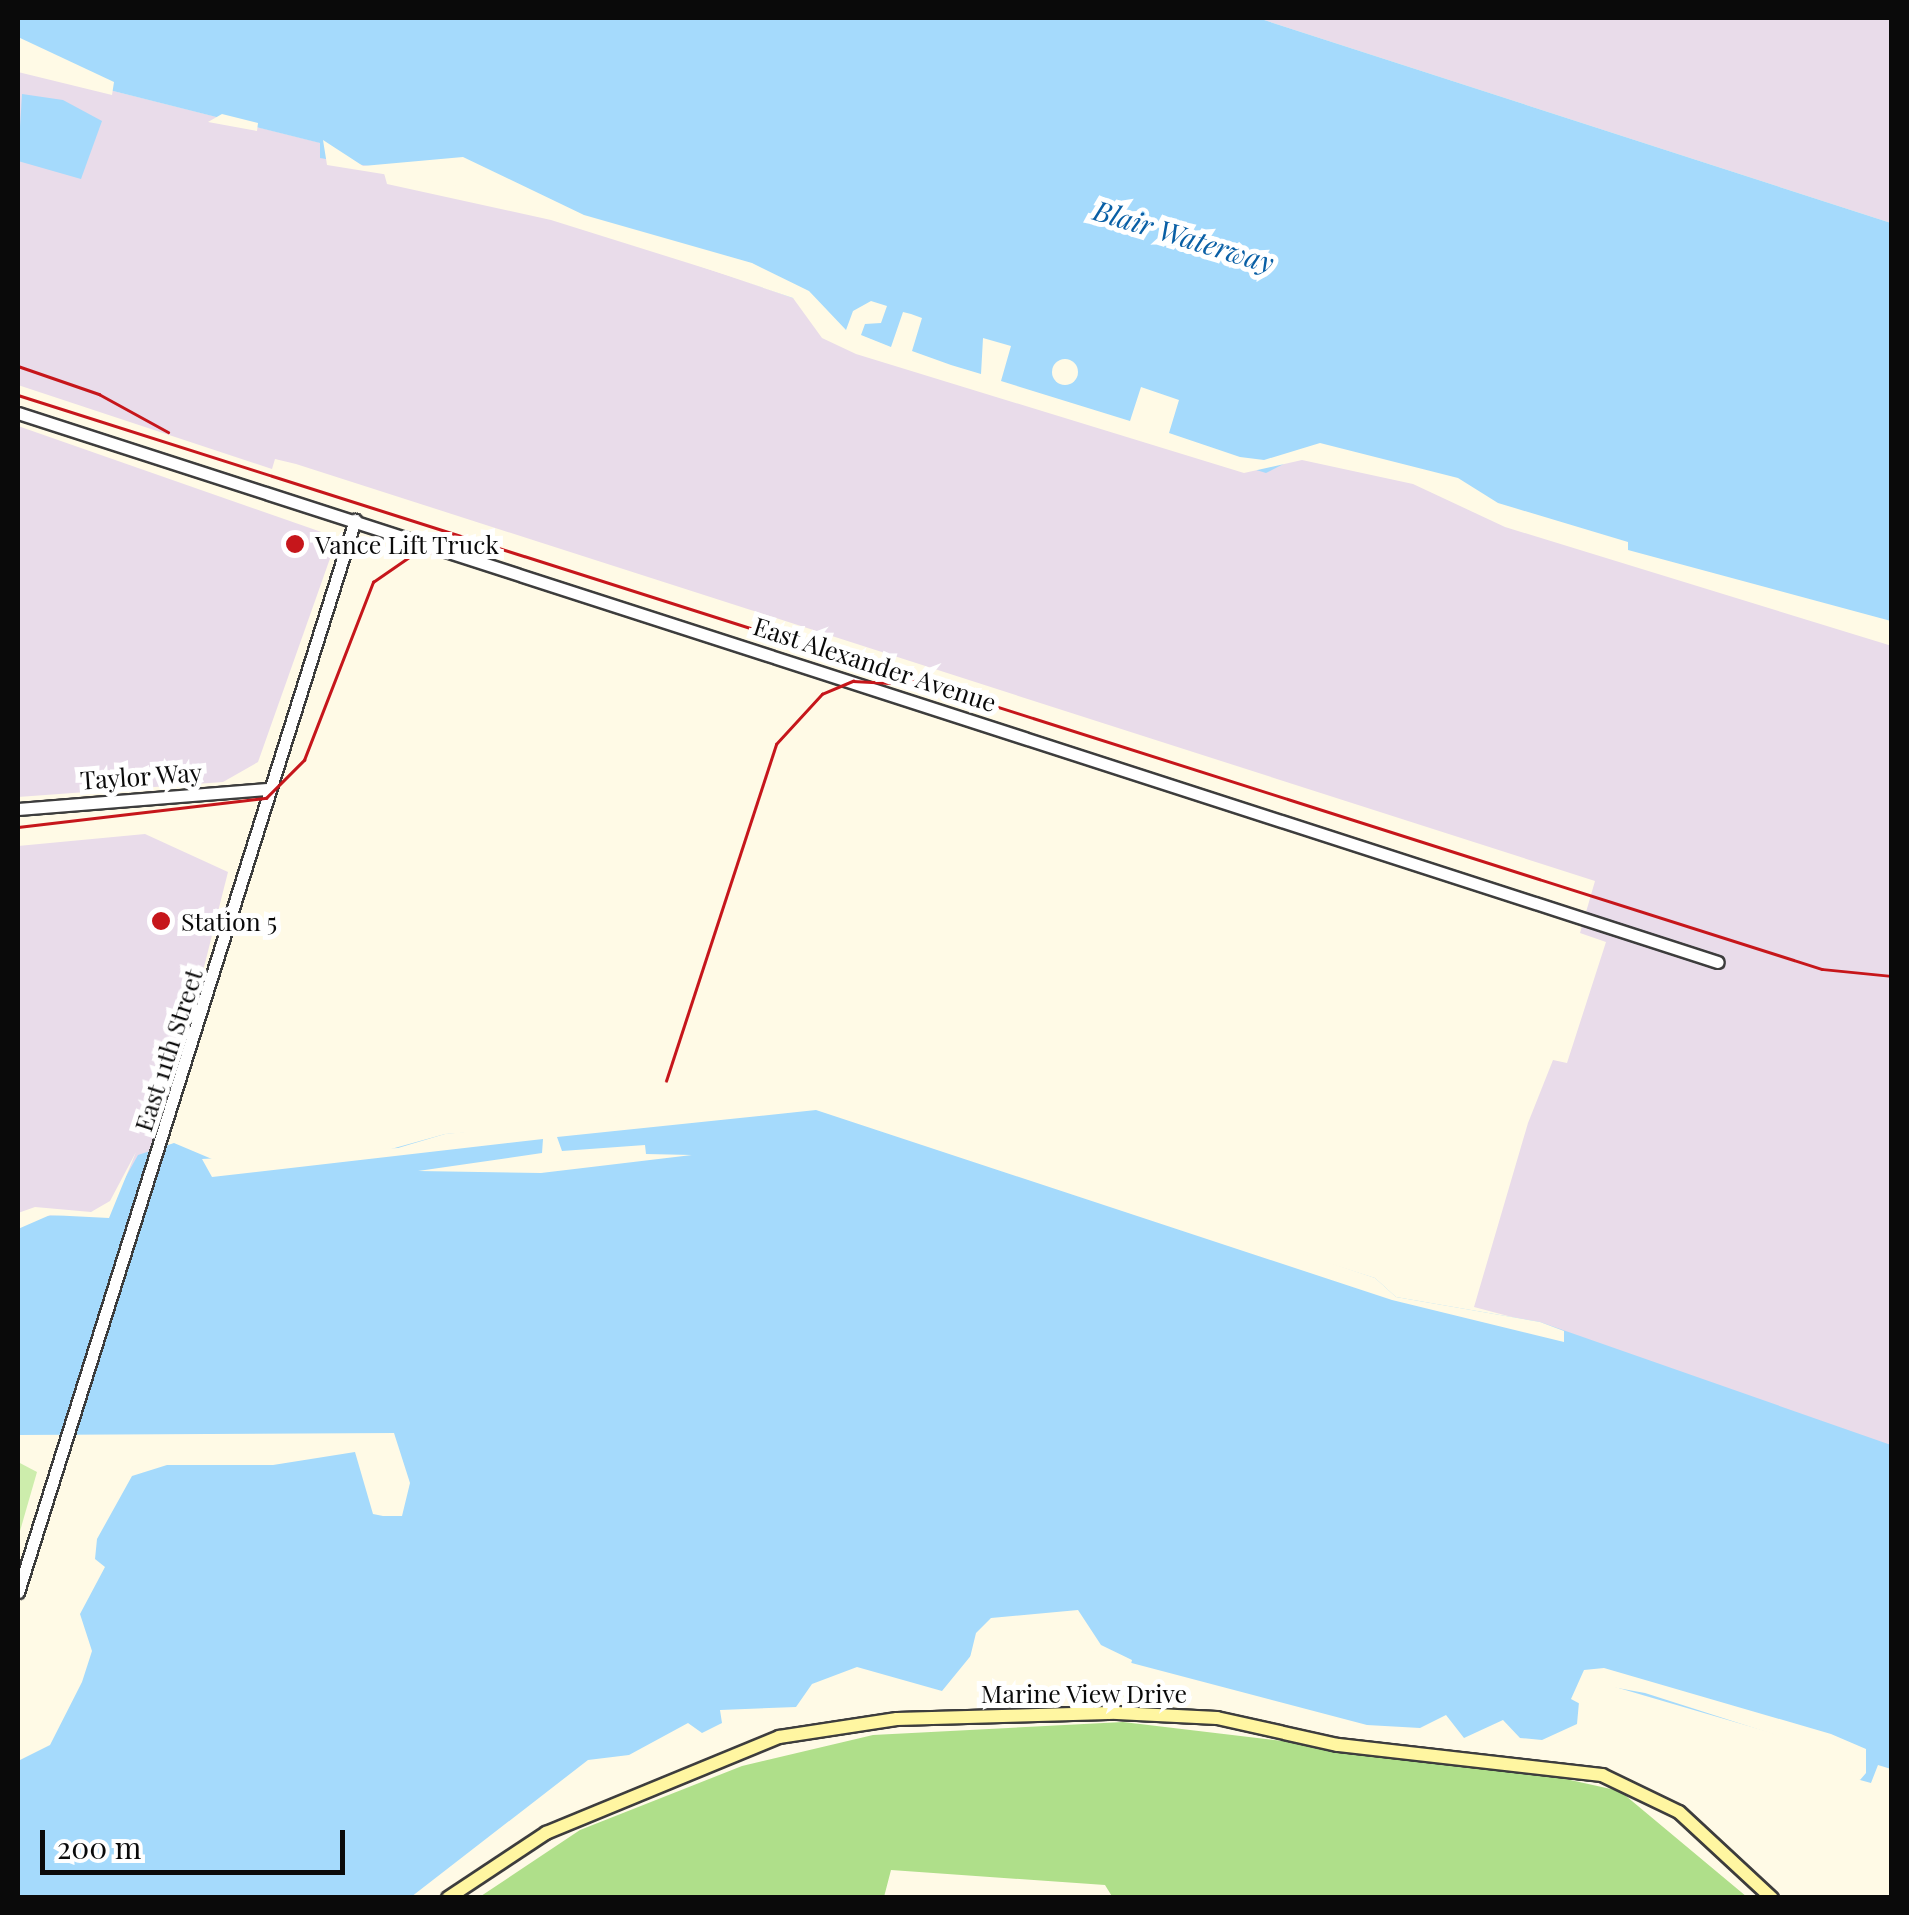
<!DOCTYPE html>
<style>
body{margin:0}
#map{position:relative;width:1909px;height:1915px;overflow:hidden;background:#fffae6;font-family:"Playfair Display",serif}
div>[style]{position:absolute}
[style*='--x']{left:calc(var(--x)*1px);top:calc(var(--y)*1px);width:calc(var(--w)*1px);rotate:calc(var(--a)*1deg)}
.industrial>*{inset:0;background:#e9dcea}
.green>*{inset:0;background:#cdedac}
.forest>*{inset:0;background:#afdf8a}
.water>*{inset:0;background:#a5dafc}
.pier>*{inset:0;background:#fffae6}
.round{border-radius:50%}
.roads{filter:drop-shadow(2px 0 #3d3d3d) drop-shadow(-2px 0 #3d3d3d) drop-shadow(0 2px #3d3d3d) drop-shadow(0 -2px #3d3d3d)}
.tertiary>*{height:11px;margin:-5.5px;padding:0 5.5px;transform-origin:5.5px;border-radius:5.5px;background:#fff}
.secondary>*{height:12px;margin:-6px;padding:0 6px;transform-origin:6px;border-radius:6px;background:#fff6a1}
.rail>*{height:2.5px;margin:-1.25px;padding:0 1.25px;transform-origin:1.25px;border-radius:1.25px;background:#c6161b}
.dots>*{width:28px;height:28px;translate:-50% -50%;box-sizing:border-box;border:5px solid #fff;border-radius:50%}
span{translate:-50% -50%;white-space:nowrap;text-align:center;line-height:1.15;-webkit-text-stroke:10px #fff;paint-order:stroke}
.poi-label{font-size:25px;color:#0a0a0a}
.left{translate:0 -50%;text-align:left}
.street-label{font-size:25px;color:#0a0a0a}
.water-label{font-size:28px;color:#095fa5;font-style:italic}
.frame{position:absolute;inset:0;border:20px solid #0a0a0a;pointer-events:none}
.scale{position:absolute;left:40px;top:1830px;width:305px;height:45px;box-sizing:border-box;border:5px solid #0a0a0a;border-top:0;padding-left:12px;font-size:30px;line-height:35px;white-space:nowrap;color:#0a0a0a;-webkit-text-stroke:8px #fff;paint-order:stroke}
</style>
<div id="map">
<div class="industrial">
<div style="clip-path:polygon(1258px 18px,1891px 18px,1891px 223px)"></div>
<div style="clip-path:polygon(18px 67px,321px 143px,384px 173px,387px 184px,551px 220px,1301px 455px,1414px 479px,1891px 641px,1891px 1475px,1556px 1366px,1564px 1331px,1474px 1307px,1528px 1123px,1553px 1060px,1567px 1063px,1606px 942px,1580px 933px,1595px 881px,296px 464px,275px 459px,272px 469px,18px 385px)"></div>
<div style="clip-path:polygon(18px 426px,330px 535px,333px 550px,258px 762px,223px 782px,18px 797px)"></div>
<div style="clip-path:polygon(145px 834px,228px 872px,178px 1070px,151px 1148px,111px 1203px,87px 1214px,18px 1217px,18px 846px)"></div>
</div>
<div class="green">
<div style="clip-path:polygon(18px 1462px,37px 1472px,18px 1538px)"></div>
</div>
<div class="forest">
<div style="clip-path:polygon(1123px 1722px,1525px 1770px,1620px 1791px,1747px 1897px,1113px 1898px,1105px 1885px,891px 1870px,884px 1897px,478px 1898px,580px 1830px,742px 1766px,873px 1735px)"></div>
</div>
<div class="water">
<div style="clip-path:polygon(18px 18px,1258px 18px,1891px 223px,1891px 641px,1453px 491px,1301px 455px,1266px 473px,837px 342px,804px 302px,471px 183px,320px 158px,320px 143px,18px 67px)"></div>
<div style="clip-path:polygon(22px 94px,63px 100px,102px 121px,81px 179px,18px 161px)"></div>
<div style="clip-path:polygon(841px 1107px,1375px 1278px,1396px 1297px,1540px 1322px,1891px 1445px,1891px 1769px,1878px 1765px,1871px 1783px,1860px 1780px,1854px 1757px,1598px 1682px,1580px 1691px,1577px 1724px,1542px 1740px,1520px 1738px,1503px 1720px,1464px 1738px,1446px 1715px,1420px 1728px,1367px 1725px,1105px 1656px,1065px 1613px,1000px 1620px,942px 1691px,857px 1667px,812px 1684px,796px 1707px,720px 1710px,722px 1723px,702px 1733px,688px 1723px,629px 1755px,588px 1760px,411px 1897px,18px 1898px,18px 1761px,50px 1745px,82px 1682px,92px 1651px,80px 1614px,105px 1567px,95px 1559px,97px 1539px,132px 1476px,167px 1465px,273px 1465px,355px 1452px,373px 1514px,383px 1516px,402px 1516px,410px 1483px,394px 1433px,18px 1435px,18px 1217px,87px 1214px,111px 1203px,138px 1155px,174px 1143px,219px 1162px,391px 1149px,445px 1134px)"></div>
</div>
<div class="pier">
<div style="clip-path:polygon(18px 37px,114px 82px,112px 95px,18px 72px)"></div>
<div style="clip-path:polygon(222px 114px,258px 123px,257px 131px,208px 122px)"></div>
<div style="clip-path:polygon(323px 140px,363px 166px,463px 157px,584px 215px,752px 263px,809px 291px,846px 330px,853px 311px,871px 301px,887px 306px,881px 323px,865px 324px,861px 335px,891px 347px,903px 312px,911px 314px,922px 318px,912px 351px,951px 365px,981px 374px,983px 338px,1011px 346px,1001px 381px,1130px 421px,1141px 387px,1179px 400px,1169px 433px,1240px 457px,1264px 460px,1320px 443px,1458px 478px,1498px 503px,1628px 542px,1628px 550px,1891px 621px,1892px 646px,1505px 527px,1413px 484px,1302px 460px,1244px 473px,856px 354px,822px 338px,793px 298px,470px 188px,327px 165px)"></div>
<div class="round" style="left:1052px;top:359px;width:26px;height:26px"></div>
<div style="clip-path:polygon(831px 1095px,1375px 1278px,1396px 1297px,1540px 1322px,1564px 1331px,1564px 1342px,1392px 1300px,816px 1110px,557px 1137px,562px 1151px,645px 1145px,646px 1154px,692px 1155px,541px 1173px,418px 1171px,542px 1153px,543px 1139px,212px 1177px,202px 1159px,398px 1148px,445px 1134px)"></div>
<div style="clip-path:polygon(136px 1152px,109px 1218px,50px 1215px,18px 1229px,18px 1213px,35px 1207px,91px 1212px,110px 1201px)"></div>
<div style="clip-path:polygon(1078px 1610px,1101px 1645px,1132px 1660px,1130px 1668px,1102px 1660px,1064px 1618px,1002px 1624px,966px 1674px,976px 1633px,991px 1618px)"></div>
<div style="clip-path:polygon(1604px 1668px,1831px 1734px,1866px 1749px,1866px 1773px,1860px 1780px,1839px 1755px,1645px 1693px,1601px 1685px,1584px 1706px,1571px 1699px,1584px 1670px)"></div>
</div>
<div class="roads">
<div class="tertiary">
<div style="--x:18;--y:413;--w:1786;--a:17.9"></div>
<div style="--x:18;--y:809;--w:252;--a:-4.6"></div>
<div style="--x:18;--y:1592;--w:1124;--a:-72.55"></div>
</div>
<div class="secondary">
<div style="--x:448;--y:1898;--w:118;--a:-33.6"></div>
<div style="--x:546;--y:1833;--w:252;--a:-22.4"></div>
<div style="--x:779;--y:1737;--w:119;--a:-8.7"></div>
<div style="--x:897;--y:1719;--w:220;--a:-1.6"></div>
<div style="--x:1117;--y:1713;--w:100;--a:2.9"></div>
<div style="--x:1217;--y:1718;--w:124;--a:12.6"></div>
<div style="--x:1338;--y:1745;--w:266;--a:6.5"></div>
<div style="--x:1602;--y:1775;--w:85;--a:25.7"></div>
<div style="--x:1679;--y:1812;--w:127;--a:42.8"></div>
</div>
</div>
<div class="rail">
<div style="--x:18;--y:366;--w:86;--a:19.1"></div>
<div style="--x:99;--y:394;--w:79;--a:28.8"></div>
<div style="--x:18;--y:395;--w:1893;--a:17.65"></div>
<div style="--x:1822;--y:969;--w:70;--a:5.7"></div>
<div style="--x:18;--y:827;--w:250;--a:-6.7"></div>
<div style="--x:266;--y:798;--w:54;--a:-45"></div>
<div style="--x:304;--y:760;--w:191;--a:-68.8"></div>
<div style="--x:373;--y:582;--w:47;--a:-34.7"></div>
<div style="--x:412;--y:555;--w:63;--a:-7.4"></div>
<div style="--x:666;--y:1081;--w:354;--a:-71.9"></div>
<div style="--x:776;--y:744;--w:68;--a:-47.4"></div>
<div style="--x:822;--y:694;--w:34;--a:-23"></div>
<div style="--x:853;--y:681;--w:37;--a:3"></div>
</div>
<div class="dots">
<div style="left:295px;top:544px;background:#c6161b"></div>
<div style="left:161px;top:921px;background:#c6161b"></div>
</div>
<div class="poi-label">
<span class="left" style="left:315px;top:544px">Vance Lift Truck</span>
<span class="left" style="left:181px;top:921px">Station 5</span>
</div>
<div class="street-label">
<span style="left:875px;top:664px;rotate:18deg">East Alexander Avenue</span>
<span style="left:141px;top:776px;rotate:-4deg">Taylor Way</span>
<span style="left:168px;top:1050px;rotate:-72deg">East 11th Street</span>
<span style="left:1084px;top:1693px">Marine View Drive</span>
</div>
<div class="water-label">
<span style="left:1184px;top:236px;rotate:17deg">Blair Waterway</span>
</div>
<div class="frame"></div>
<div class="scale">200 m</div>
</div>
